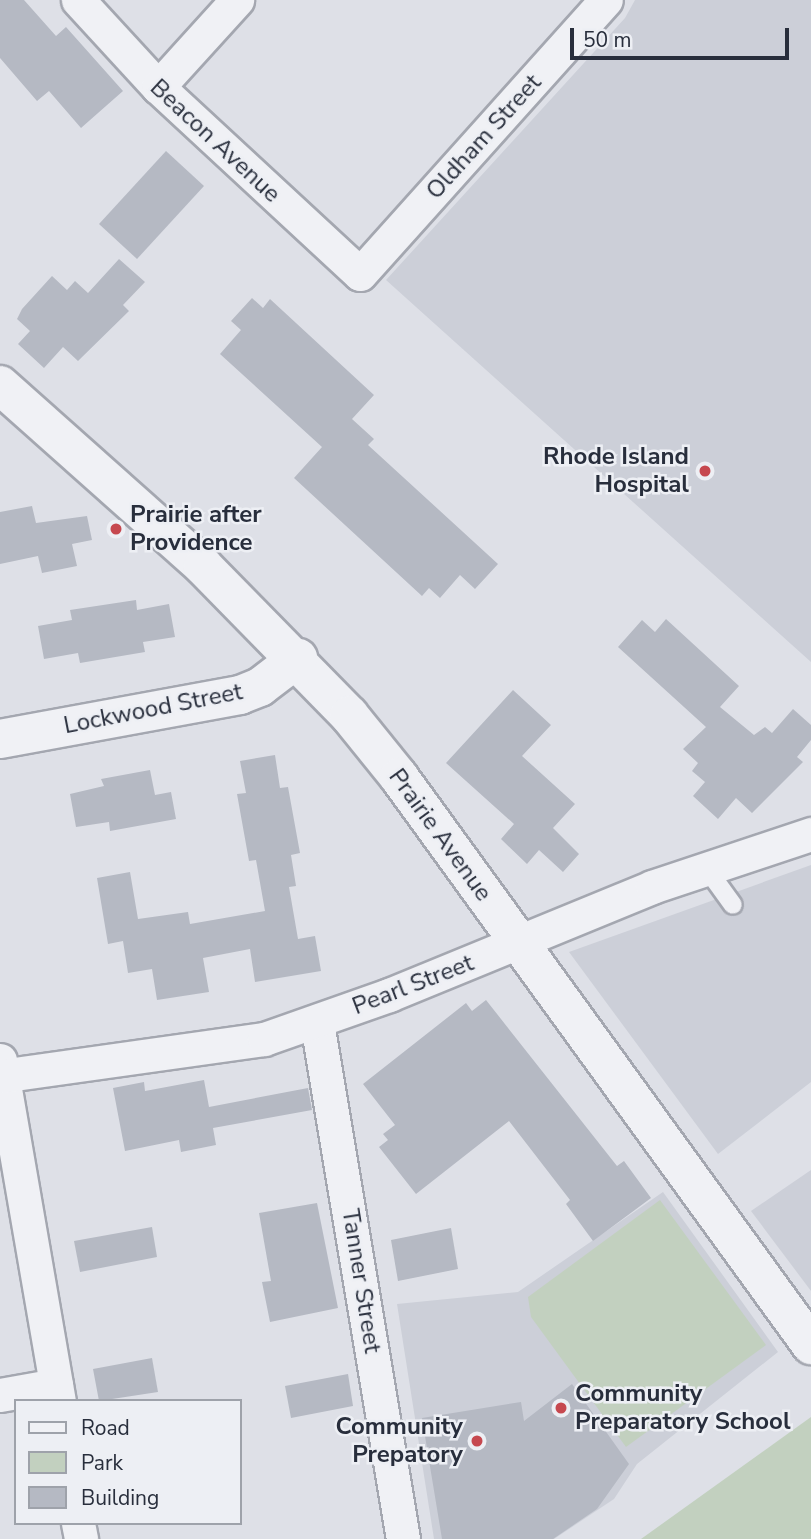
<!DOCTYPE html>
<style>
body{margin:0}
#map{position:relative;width:811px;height:1539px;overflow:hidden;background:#dee0e7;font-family:"Nunito Sans",sans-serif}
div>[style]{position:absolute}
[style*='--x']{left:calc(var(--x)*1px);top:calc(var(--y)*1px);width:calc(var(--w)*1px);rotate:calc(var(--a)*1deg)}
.built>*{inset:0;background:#cccfd8}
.green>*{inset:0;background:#c2d0bf}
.building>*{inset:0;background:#b5b9c3}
.roads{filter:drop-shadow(2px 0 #a4a7b0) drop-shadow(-2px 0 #a4a7b0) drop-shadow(0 2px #a4a7b0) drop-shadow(0 -2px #a4a7b0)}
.service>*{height:18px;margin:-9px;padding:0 9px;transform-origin:9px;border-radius:9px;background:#f0f1f5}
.minor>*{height:33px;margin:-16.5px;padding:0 16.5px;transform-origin:16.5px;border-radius:16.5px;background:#f0f1f5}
.tertiary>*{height:38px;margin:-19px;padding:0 19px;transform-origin:19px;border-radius:19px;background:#f0f1f5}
.dots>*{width:19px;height:19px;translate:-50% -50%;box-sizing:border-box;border:4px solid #edeff4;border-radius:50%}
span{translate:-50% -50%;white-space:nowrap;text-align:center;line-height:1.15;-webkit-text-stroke:5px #edeff4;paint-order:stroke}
.street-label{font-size:24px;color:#282e3c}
.poi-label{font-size:24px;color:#282e3c;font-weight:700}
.right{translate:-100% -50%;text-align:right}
.left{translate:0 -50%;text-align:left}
.legend{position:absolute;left:14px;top:1399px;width:228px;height:126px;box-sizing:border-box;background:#edeff4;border:2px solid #9ea2aa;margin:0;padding:9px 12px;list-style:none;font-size:21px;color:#282e3c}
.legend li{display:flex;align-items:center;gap:14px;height:35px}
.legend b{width:35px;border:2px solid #9ea2aa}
.scale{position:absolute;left:570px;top:28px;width:219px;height:32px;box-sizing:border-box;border:4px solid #282e3c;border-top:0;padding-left:9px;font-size:21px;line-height:24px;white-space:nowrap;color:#282e3c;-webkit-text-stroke:5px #edeff4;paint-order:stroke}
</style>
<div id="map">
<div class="built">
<div style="clip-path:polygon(635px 0,811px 0,811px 662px,386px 280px,625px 18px)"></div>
<div style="clip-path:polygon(811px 865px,811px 1082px,718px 1154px,569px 952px)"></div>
<div style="clip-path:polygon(811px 1170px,811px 1291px,751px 1211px)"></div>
<div style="clip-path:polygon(663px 1192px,778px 1352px,637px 1464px,614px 1499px,554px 1539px,434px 1539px,397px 1304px,518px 1292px)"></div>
</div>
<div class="green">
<div style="clip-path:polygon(660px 1200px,766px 1345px,626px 1447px,531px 1317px,528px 1297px)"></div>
<div style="clip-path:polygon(811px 1417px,811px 1539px,641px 1539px)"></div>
</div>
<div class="building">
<div style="clip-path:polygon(0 0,24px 0,56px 36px,66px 27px,123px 91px,81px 128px,49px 91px,37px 101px,0 58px)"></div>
<div style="clip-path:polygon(166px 151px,204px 186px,137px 259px,99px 224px)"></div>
<div style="clip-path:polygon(119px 259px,145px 282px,123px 305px,129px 311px,78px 361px,63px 347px,44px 368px,18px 344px,30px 331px,17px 319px,22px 309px,52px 276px,67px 290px,75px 281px,88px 293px)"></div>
<div style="clip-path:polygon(252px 298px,263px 308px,270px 299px,374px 395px,352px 419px,374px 439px,368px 445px,498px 564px,475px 589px,460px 575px,440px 598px,429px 588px,422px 596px,294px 478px,322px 447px,220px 354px,241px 330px,231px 321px)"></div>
<div style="clip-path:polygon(32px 506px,36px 523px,87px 516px,92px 540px,72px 544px,77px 566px,42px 573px,38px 556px,0 564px,0 512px)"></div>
<div style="clip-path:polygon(136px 600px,137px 610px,169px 604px,175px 637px,143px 642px,145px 652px,80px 663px,78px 653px,44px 659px,38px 626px,72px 620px,70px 610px)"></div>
<div style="clip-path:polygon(666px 619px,739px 686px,720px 707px,754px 735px,765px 727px,772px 733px,793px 709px,811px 725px,811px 740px,797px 757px,803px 762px,752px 813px,736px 798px,718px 819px,693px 796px,705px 782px,692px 771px,698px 763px,683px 749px,706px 727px,618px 647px,642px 620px,655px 632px)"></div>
<div style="clip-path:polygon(513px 690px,551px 725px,522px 756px,575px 804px,553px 828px,579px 854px,563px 872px,539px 850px,527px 864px,501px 839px,514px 824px,446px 763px)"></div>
<div style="clip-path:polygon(275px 755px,280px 788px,288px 787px,300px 853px,291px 855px,296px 886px,289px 887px,298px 939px,315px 936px,321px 971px,255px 982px,250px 949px,203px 958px,209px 992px,157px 1000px,152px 969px,128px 973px,123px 941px,108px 944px,97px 878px,130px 872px,138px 919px,188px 912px,190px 924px,265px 911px,256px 860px,249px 861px,237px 794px,246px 793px,240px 761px)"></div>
<div style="clip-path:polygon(150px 770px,155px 795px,171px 792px,176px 819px,110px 831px,109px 822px,76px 827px,70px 794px,104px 786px,101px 779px)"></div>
<div style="clip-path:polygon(486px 1000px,617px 1166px,624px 1161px,651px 1198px,593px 1241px,566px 1204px,570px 1200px,509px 1121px,416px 1194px,379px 1147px,388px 1140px,383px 1134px,395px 1125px,363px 1084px,466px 1003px,472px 1011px)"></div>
<div style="clip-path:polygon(204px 1080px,209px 1107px,308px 1088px,312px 1110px,213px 1128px,216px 1145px,181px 1152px,179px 1140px,125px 1151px,113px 1088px,144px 1082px,145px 1091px)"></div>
<div style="clip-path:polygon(317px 1203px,338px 1308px,270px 1322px,262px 1282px,271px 1281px,259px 1213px)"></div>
<div style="clip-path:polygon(152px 1227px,157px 1257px,80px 1272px,74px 1241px)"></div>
<div style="clip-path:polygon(451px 1228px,458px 1269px,398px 1281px,391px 1240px)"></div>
<div style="clip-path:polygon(152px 1358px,158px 1392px,99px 1401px,93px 1369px)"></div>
<div style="clip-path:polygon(348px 1374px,353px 1406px,291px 1418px,285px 1386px)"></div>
<div style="clip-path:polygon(572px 1384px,629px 1464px,597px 1509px,553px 1539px,442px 1539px,422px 1418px,521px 1402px,524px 1421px)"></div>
</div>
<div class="roads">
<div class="service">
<div style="--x:707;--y:869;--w:44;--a:54.2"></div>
</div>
<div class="minor">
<div style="--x:78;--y:0;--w:118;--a:47.4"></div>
<div style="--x:158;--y:87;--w:275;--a:42.8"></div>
<div style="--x:360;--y:274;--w:368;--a:-48.1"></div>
<div style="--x:158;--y:87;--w:118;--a:-47.8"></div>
<div style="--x:317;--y:1023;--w:523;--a:80.54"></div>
<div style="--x:0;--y:1060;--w:346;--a:80.2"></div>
<div style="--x:0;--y:1076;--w:267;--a:-8"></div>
<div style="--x:264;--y:1039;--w:133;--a:-19.4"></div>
<div style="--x:389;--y:995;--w:284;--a:-22.3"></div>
<div style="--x:652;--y:887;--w:168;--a:-18.4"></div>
<div style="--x:0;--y:1395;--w:57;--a:-10.1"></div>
<div style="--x:78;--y:1523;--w:16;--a:79"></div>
</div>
<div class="tertiary">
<div style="--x:0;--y:385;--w:272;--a:41.7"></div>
<div style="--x:203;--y:566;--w:209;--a:45.6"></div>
<div style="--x:349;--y:715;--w:80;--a:51.1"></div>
<div style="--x:399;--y:777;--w:702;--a:54.04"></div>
<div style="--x:0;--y:739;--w:244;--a:-10.4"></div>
<div style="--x:240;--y:695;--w:22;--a:-22"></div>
<div style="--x:260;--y:687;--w:48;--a:-37.3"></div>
</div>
</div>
<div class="dots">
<div style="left:705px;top:471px;background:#c6484f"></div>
<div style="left:116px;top:529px;background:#c6484f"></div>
<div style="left:561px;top:1408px;background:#c6484f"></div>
<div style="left:477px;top:1441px;background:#c6484f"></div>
</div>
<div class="street-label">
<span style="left:484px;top:137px;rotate:-48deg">Oldham Street</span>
<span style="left:215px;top:141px;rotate:43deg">Beacon Avenue</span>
<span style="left:153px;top:709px;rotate:-11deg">Lockwood Street</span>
<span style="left:440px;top:835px;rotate:54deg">Prairie Avenue</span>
<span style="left:413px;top:985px;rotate:-21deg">Pearl Street</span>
<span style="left:361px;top:1281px;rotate:81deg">Tanner Street</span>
</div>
<div class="poi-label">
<span class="right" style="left:689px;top:471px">Rhode Island<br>Hospital</span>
<span class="left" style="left:130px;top:529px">Prairie after<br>Providence</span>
<span class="left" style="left:575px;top:1408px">Community<br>Preparatory School</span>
<span class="right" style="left:463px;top:1441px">Community<br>Prepatory</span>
</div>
<ul class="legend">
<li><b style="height:9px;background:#f0f1f5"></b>Road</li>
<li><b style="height:19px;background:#c2d0bf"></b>Park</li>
<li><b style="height:19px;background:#b5b9c3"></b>Building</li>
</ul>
<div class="scale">50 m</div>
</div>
